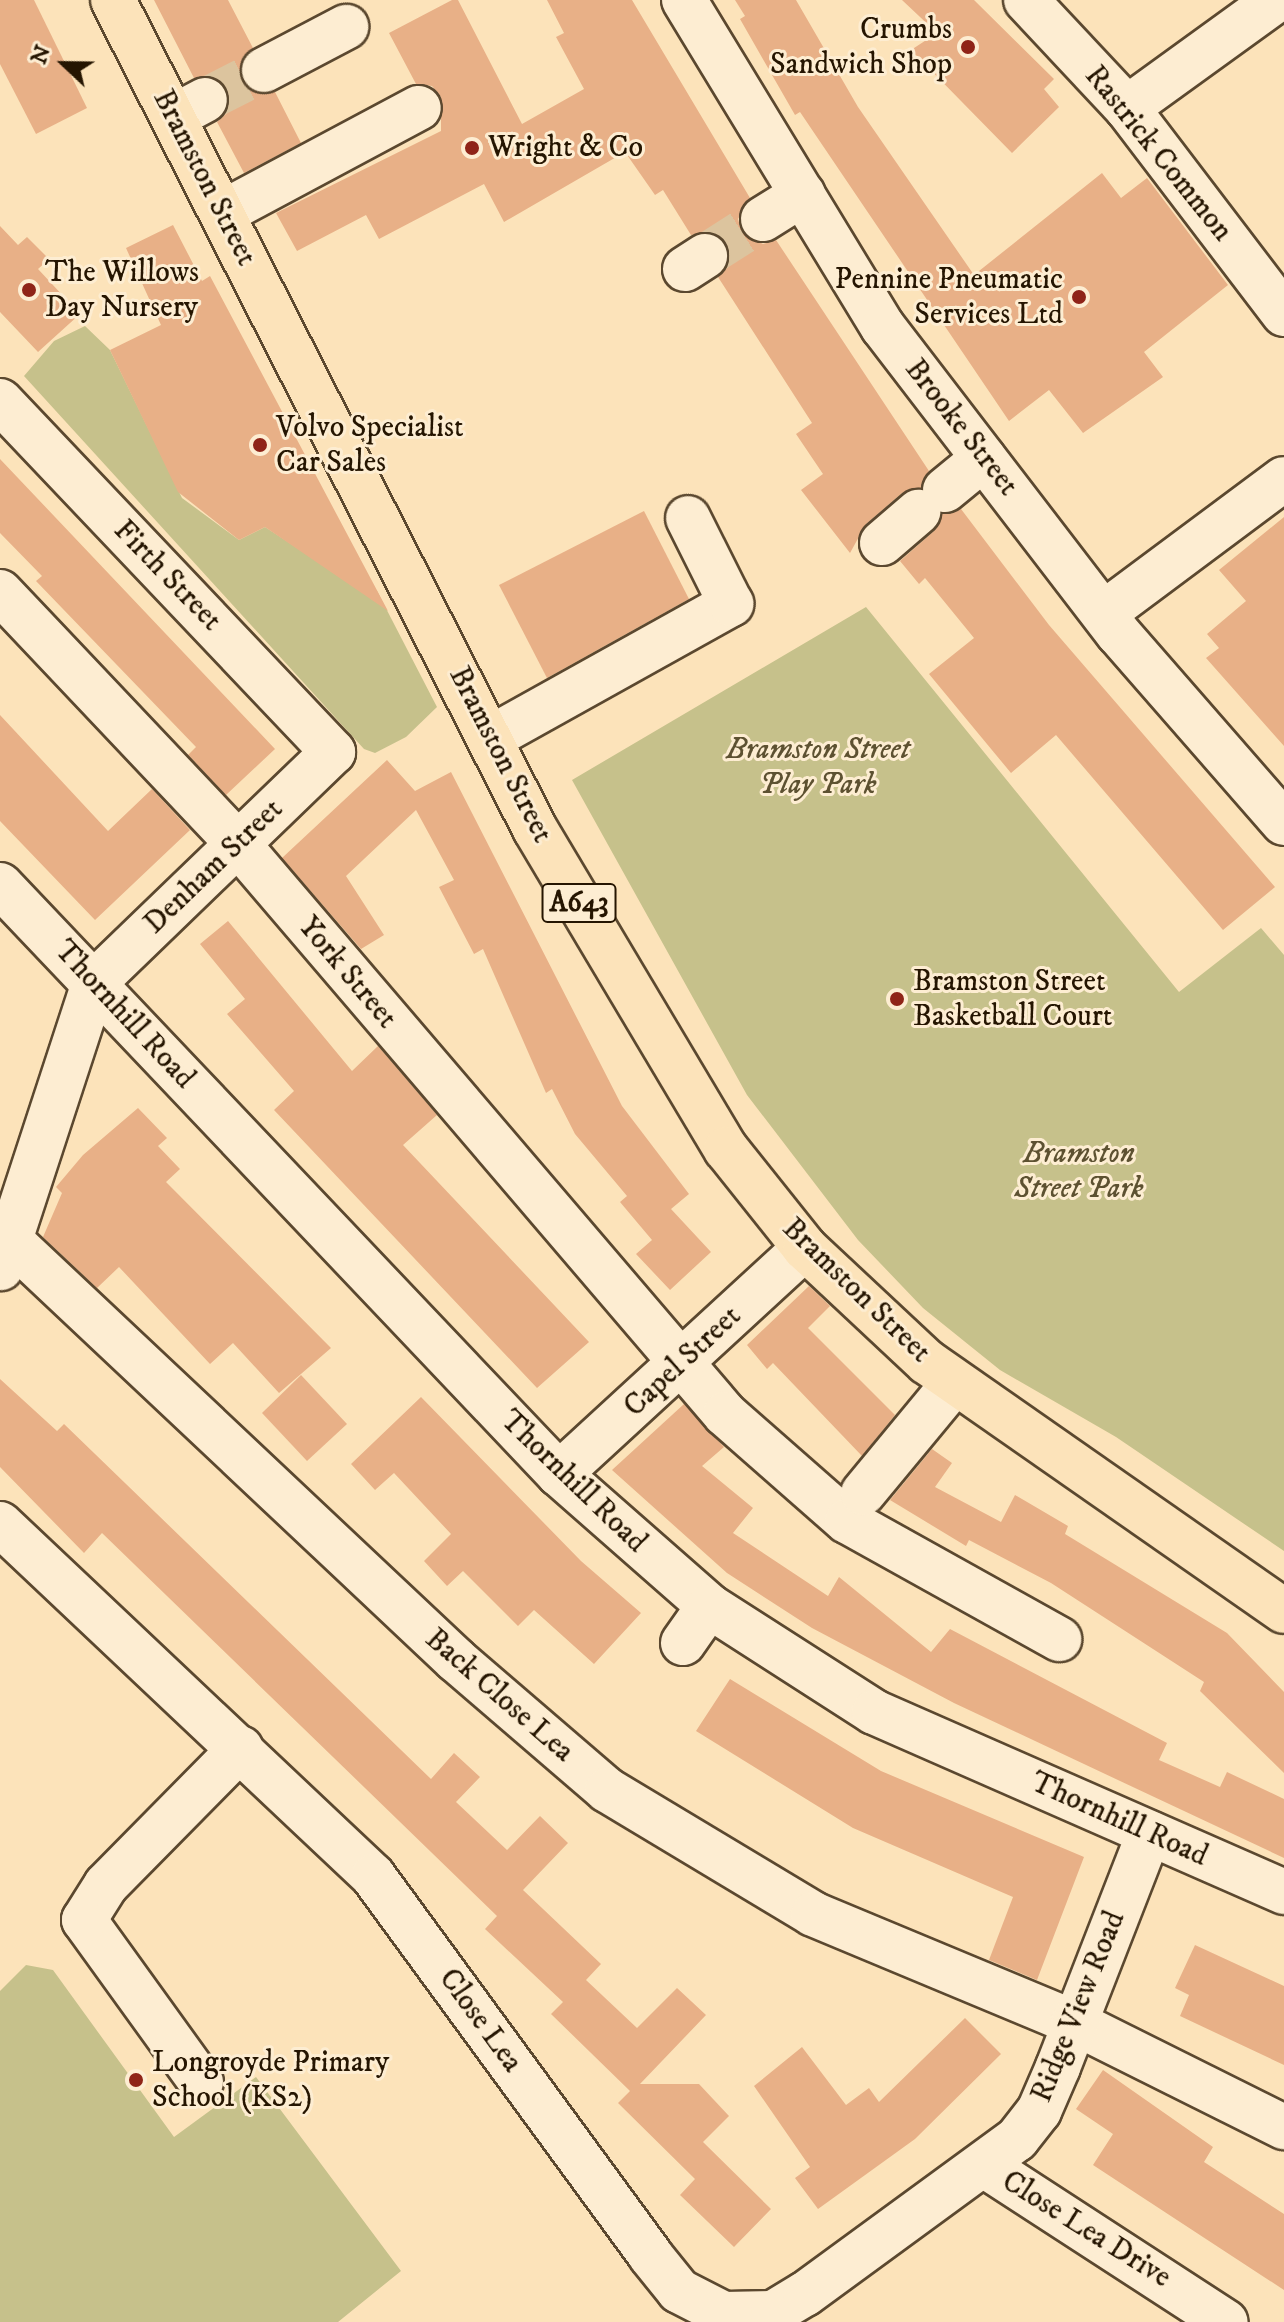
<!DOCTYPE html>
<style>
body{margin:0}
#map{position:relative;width:1284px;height:2322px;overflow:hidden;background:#fce3ba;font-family:"IM FELL DW Pica",serif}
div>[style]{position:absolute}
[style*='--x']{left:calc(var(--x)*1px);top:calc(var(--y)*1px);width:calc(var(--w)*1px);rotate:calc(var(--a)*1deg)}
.green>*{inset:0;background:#c6c18b}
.building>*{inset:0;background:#e8b087}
.minor-tunnel>*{height:44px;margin-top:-22px;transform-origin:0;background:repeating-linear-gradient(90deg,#dcc49e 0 44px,transparent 0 66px)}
.roads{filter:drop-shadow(2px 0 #5b482f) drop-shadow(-2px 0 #5b482f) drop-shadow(0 2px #5b482f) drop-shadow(0 -2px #5b482f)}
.minor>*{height:44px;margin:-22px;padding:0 22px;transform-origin:22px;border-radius:22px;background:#fdedd2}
.major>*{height:44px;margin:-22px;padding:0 22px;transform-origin:22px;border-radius:22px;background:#fce3ba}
.dots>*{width:22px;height:22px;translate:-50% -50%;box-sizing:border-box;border:4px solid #fdedd2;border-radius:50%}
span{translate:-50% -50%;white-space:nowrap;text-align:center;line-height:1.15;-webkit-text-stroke:6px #fdedd2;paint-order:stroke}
.shield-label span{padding:2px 6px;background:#fdedd2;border:2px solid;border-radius:6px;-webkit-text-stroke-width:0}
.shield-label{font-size:28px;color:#251501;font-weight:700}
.poi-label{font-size:30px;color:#251501}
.right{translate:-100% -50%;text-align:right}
.left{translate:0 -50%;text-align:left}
.street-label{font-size:30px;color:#251501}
.park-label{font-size:30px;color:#5d5131;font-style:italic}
.north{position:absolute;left:24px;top:24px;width:80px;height:80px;-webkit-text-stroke:6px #fdedd2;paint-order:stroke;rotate:292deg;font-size:22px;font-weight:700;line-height:32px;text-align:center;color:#251501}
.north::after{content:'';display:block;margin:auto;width:28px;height:36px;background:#251501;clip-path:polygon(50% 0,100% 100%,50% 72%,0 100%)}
</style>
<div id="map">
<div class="green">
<div style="clip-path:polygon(85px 326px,110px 350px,182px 498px,239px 540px,265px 527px,348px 581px,377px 591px,437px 707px,406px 737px,375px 753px,364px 749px,24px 376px,54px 341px)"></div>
<div style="clip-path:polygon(866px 607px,1179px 992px,1261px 928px,1284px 955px,1284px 1551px,1116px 1437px,1000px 1370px,923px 1308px,858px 1240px,747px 1095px,572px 780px)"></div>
<div style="clip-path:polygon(26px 1965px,53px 1970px,174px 2137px,256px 2077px,401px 2271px,338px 2322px,0 2322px,0 1991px)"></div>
</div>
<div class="building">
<div style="clip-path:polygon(0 0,34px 0,87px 108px,36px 134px,0 64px)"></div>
<div style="clip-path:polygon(154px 0,228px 0,253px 48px,243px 57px,242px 81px,251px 91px,275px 92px,301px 143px,244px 173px,217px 122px,227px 113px,227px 89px,218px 78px,194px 78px)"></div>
<div style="clip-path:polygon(452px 0,458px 0,522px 124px,584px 89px,556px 37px,564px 33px,547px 0,632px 0,750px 198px,738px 219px,742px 233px,763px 244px,776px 240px,929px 471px,921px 488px,902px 493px,866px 524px,850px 553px,801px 490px,823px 474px,796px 434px,812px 423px,718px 277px,728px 267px,726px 243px,716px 233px,691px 235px,663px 190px,655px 195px,625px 152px,504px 222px,484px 184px,379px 239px,366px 215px,297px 251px,276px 213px,441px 131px,441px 97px,432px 86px,416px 84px,389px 33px)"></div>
<div style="clip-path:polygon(735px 0,796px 0,858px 107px,974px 275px,1102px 173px,1121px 198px,1147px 178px,1228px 285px,1144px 352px,1163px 377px,1083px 433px,1049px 390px,1009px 421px,800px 112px,795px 115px,740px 19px,745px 16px)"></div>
<div style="clip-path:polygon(902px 0,974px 0,1054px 79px,1044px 89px,1059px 107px,1012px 153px,911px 50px,937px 33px)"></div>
<div style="clip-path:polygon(173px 225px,202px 281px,210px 276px,388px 611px,265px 527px,239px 540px,178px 492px,110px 350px,161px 325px,126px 248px)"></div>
<div style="clip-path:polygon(0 226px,18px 245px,27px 237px,49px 259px,38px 269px,80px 314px,38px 352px,0 312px)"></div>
<div style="clip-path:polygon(0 459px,275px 749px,226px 795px,188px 755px,196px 747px,36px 581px,42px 576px,0 533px)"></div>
<div style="clip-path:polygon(961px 509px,1049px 625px,1275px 887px,1223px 930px,1056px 735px,1011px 773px,929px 674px,974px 638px,925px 578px,919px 584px,900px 561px,934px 531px,942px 514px)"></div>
<div style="clip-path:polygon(644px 511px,689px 599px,547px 678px,499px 585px)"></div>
<div style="clip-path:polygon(1284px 517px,1284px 746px,1206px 658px,1219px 648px,1207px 634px,1246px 601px,1219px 570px)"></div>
<div style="clip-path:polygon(0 715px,108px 831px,152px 789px,190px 830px,95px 920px,0 821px)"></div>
<div style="clip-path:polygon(387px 760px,415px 791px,451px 772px,622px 1106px,689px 1194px,671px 1209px,711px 1252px,670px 1290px,636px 1254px,652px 1240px,620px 1202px,627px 1196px,575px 1134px,552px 1089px,546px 1093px,483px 949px,474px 954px,439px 887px,454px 880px,416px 810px,346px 876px,384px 935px,361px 949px,282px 858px)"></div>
<div style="clip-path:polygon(228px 921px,352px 1071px,378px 1046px,437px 1115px,403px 1145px,589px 1342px,537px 1388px,274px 1110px,294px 1091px,227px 1014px,245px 999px,200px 944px)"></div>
<div style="clip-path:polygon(138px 1108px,167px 1138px,158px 1146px,180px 1169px,166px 1182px,331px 1348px,279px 1393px,233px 1343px,210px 1364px,119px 1267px,97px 1288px,43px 1237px,62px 1193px,56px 1187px,83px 1155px)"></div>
<div style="clip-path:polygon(809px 1286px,830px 1306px,808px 1328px,895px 1415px,862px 1456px,773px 1363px,767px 1369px,747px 1345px)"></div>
<div style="clip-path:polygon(301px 1375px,347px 1424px,307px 1461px,262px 1413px)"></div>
<div style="clip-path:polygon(0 1379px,57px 1431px,64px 1424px,431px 1779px,454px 1753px,480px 1777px,456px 1802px,507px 1850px,540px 1816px,568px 1843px,523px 1890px,601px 1964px,586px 1980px,637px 2028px,677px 1988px,706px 2015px,640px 2084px,699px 2084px,729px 2116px,703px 2142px,771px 2209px,734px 2247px,680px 2195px,695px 2179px,618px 2103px,630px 2091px,551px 2014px,563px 2002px,485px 1929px,497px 1916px,102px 1533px,84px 1553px,0 1467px)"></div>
<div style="clip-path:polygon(421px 1397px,581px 1561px,641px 1613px,594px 1664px,534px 1610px,518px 1626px,463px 1571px,447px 1586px,424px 1561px,451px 1534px,394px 1473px,375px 1490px,351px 1464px)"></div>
<div style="clip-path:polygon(684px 1404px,724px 1447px,702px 1466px,753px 1508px,733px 1533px,828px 1596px,839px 1577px,931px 1652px,950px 1629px,1167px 1743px,1159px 1760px,1220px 1787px,1227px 1772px,1284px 1799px,1284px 1858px,954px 1703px,812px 1628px,727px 1573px,612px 1470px)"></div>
<div style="clip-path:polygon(932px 1449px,952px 1463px,935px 1487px,1001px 1522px,1015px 1495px,1068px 1526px,1065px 1534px,1227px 1633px,1284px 1692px,1284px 1773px,1200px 1691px,1204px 1682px,1051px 1583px,969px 1540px,966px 1546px,890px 1500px)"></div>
<div style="clip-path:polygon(730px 1679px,881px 1771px,1084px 1857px,1037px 1980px,989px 1960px,1013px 1897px,853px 1828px,696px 1731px)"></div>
<div style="clip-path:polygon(1195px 1945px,1284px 1986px,1284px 2065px,1180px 2016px,1189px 1995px,1175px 1988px)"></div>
<div style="clip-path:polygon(965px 2018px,1001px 2054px,915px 2139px,818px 2209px,795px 2178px,810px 2167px,754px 2086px,802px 2047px,846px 2105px,869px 2088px,879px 2102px)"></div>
<div style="clip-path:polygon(1103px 2070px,1213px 2147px,1204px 2162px,1284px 2214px,1284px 2290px,1093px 2165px,1113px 2134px,1076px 2109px)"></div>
</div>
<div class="minor-tunnel">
<div style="--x:205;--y:100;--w:66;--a:-27"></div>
<div style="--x:705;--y:256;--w:69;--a:-32.5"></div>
</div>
<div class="roads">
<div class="minor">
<div style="--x:684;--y:0;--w:383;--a:58.7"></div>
<div style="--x:883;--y:327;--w:386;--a:52.5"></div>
<div style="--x:1118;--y:633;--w:252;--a:48.9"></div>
<div style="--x:1026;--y:0;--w:148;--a:46.9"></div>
<div style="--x:1127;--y:108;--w:259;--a:52.7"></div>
<div style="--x:264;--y:70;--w:93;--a:-27.7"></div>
<div style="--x:1127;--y:108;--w:184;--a:-35.9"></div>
<div style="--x:173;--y:117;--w:36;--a:-28"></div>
<div style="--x:222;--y:213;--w:223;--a:-28.1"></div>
<div style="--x:763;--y:219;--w:47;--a:-32"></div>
<div style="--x:685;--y:269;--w:24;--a:-33"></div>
<div style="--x:0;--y:401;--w:484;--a:46.5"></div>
<div style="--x:333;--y:752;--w:332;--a:136"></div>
<div style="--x:94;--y:983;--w:300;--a:108.1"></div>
<div style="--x:945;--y:490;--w:50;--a:-39.4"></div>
<div style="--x:882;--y:543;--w:48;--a:-40.7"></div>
<div style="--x:0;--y:592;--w:347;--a:46.6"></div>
<div style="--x:238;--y:844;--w:750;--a:49.49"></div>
<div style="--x:725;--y:1414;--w:162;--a:41.3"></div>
<div style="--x:847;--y:1521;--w:243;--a:29.1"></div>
<div style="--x:1104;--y:613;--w:224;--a:-36.7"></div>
<div style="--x:492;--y:737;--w:274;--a:-29.1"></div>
<div style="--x:731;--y:604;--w:96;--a:-116.6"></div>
<div style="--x:0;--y:885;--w:812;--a:46.5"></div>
<div style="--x:559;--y:1474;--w:200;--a:41.3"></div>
<div style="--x:709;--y:1606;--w:196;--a:32.7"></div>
<div style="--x:874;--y:1712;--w:448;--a:23.7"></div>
<div style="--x:12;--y:1242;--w:610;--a:43.27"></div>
<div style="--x:456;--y:1660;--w:199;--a:40.7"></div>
<div style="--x:607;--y:1790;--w:240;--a:31"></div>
<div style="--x:813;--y:1914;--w:282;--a:22.6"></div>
<div style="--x:1073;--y:2022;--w:236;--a:26.5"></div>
<div style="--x:559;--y:1474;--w:334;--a:-42.6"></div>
<div style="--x:863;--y:1493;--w:143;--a:-50.4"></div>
<div style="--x:0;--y:1524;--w:513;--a:43.34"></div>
<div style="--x:373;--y:1876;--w:469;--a:53.8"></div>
<div style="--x:650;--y:2255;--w:46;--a:51.1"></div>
<div style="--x:679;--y:2291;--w:51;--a:27.1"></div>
<div style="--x:724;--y:2314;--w:49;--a:-1.2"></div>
<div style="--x:773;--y:2313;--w:37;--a:-31"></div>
<div style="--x:805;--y:2294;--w:263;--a:-36.2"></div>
<div style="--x:1017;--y:2139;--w:36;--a:-52"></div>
<div style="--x:1039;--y:2111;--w:48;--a:-66.6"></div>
<div style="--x:1058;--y:2067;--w:251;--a:-68.7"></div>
<div style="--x:683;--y:1643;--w:45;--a:-54.9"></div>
<div style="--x:201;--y:2082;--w:200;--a:-125.8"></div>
<div style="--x:84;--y:1920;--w:41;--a:-57.8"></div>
<div style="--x:106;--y:1885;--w:192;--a:-45.4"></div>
<div style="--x:984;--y:2165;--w:288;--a:33"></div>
</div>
<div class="major">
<div style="--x:113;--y:0;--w:930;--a:63.02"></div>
<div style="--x:535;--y:829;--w:373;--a:59.2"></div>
<div style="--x:726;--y:1149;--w:127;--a:51.4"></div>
<div style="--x:805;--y:1248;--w:167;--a:43.1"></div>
<div style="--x:927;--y:1362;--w:435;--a:34.9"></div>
</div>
</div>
<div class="dots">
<div style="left:968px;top:47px;background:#8f2418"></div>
<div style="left:472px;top:148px;background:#8f2418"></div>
<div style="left:29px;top:290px;background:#8f2418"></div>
<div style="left:1079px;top:297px;background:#8f2418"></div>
<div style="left:260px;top:445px;background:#8f2418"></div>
<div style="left:897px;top:999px;background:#8f2418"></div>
<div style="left:136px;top:2080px;background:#8f2418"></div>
</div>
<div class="shield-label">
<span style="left:579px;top:903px">A643</span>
</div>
<div class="poi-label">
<span class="right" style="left:952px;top:47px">Crumbs<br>Sandwich Shop</span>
<span class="left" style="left:488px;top:148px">Wright &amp; Co</span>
<span class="left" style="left:45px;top:290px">The Willows<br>Day Nursery</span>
<span class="right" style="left:1063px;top:297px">Pennine Pneumatic<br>Services Ltd</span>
<span class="left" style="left:276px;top:445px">Volvo Specialist<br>Car Sales</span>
<span class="left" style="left:913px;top:999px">Bramston Street<br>Basketball Court</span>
<span class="left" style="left:152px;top:2080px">Longroyde Primary<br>School (KS2)</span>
</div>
<div class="street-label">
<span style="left:1158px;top:154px;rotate:51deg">Rastrick Common</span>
<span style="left:204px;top:178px;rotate:63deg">Bramston Street</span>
<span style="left:961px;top:428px;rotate:52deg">Brooke Street</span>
<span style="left:167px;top:576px;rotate:46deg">Firth Street</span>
<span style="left:500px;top:755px;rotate:63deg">Bramston Street</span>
<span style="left:214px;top:867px;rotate:-44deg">Denham Street</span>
<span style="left:347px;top:973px;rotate:50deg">York Street</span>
<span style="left:124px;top:1015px;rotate:47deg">Thornhill Road</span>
<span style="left:856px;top:1291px;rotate:44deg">Bramston Street</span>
<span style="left:683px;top:1362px;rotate:-43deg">Capel Street</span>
<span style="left:573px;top:1482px;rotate:44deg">Thornhill Road</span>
<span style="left:499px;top:1696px;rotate:41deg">Back Close Lea</span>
<span style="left:1119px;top:1820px;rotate:24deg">Thornhill Road</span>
<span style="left:1079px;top:2007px;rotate:-68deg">Ridge View Road</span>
<span style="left:480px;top:2021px;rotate:54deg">Close Lea</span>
<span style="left:1086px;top:2230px;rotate:32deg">Close Lea Drive</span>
</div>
<div class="park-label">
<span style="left:818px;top:767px">Bramston Street<br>Play Park</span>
<span style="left:1079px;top:1171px">Bramston<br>Street Park</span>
</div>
<div class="north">N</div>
</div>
